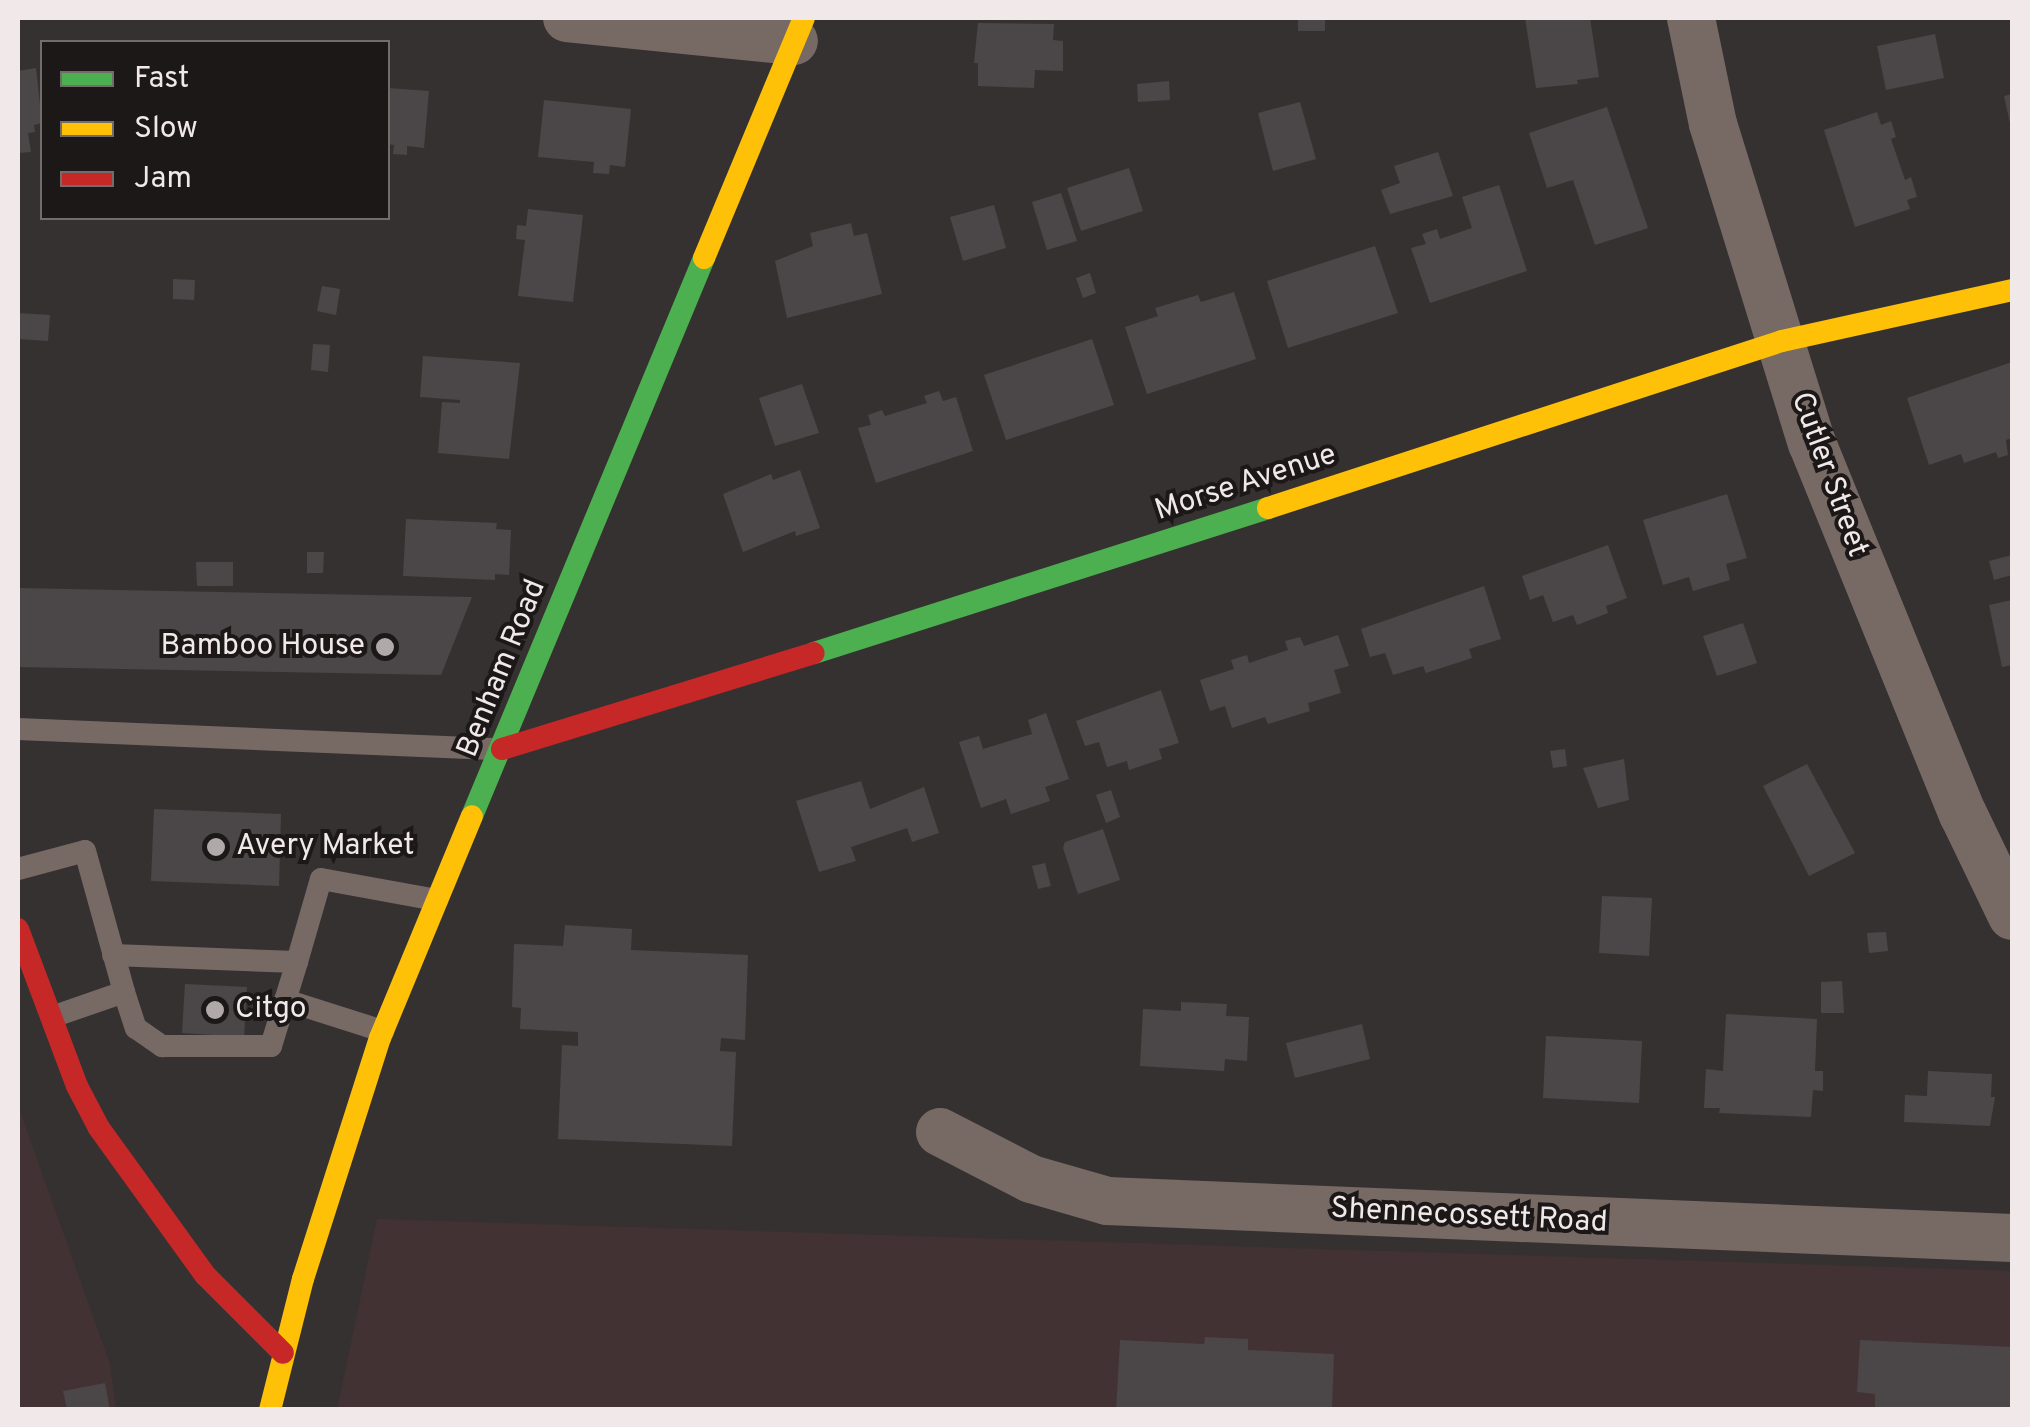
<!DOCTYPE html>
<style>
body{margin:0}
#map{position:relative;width:2030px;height:1427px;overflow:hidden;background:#363131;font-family:Overpass,sans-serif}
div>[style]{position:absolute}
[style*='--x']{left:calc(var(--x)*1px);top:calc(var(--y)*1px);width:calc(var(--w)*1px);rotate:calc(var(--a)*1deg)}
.built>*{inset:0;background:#423233}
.building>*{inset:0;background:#4b4648}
.lane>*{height:22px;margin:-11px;padding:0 11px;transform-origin:11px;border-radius:11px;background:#776a65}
.street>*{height:48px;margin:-24px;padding:0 24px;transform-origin:24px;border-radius:24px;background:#776a65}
.fast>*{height:22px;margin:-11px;padding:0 11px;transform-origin:11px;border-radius:11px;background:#4caf50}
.slow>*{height:22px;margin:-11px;padding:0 11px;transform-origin:11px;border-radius:11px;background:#ffc107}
.jam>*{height:22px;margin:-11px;padding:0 11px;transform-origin:11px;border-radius:11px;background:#c62828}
.dots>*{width:28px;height:28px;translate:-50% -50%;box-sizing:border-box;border:5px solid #1d1818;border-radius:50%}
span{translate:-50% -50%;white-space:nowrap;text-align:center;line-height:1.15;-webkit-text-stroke:8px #1d1818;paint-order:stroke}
.street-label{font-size:30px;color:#f1e9e9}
.poi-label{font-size:30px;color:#f1e9e9}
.right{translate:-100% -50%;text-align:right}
.left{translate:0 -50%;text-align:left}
.frame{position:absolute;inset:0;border:20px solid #f1e9e9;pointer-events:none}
.legend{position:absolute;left:40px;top:40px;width:350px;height:180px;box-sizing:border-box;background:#1d1818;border:2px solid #726c6c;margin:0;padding:12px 18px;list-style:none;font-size:30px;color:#f1e9e9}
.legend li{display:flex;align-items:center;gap:20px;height:50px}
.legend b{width:50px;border:2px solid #726c6c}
</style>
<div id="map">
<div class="built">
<div style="clip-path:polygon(18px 1106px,110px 1364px,116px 1409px,18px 1409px)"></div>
<div style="clip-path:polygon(377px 1219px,2012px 1271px,2012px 1409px,337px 1410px)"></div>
</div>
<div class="building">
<div style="clip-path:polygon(1298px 18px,1325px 18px,1325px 31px,1298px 31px)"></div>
<div style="clip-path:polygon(1525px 18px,1590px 18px,1599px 77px,1577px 80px,1578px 84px,1536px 88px)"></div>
<div style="clip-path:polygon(978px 23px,1054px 24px,1053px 40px,1063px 41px,1063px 71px,1035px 70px,1034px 88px,978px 86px,978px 63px,974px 63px)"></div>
<div style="clip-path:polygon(1935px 34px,1944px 78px,1886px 90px,1877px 46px)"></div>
<div style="clip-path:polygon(36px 68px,42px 123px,34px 125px,35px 132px,28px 133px,31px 152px,18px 153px,18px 71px)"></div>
<div style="clip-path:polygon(1169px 81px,1170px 100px,1138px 102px,1137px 84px)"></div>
<div style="clip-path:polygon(388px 88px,429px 91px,424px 148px,407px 146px,407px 155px,393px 154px,394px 145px,388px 144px)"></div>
<div style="clip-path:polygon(2012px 94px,2012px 128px,2011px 128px,2004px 96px)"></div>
<div style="clip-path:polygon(544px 100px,631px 109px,625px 167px,610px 165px,609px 174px,593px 173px,594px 162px,538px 157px)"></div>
<div style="clip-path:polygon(1300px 102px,1316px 159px,1273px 171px,1258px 113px)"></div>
<div style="clip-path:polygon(1607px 107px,1648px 228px,1595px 245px,1573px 180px,1547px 188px,1529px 133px)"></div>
<div style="clip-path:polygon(1877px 112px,1881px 125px,1891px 121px,1896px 137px,1891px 139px,1905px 180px,1911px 177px,1917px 197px,1907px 200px,1910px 209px,1855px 227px,1824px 130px)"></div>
<div style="clip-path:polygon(1438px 152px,1453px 196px,1390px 214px,1381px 190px,1400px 183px,1394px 166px)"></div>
<div style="clip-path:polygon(1129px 168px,1143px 211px,1081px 231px,1067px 188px)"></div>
<div style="clip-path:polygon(1499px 185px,1527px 271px,1430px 303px,1411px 248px,1426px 244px,1422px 234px,1437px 229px,1440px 239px,1472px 228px,1462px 197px)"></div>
<div style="clip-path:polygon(1061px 193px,1077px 241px,1047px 250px,1032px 202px)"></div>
<div style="clip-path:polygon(994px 205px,1006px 248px,963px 261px,950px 217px)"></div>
<div style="clip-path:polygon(528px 209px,583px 215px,573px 302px,518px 296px,525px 240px,516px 239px,517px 225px,526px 226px)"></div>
<div style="clip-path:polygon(851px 223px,854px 236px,867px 233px,882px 294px,787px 318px,775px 261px,813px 246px,810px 233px)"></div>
<div style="clip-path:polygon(1375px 246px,1398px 313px,1288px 348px,1267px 281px)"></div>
<div style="clip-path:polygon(1090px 273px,1096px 293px,1083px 298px,1076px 278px)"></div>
<div style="clip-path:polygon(173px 279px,195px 280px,194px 300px,173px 299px)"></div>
<div style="clip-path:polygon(322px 286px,340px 289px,336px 315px,317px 311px)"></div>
<div style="clip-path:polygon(1234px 292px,1256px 359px,1147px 394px,1125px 327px,1158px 316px,1155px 308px,1198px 295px,1201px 302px)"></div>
<div style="clip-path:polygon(18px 313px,50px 315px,48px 341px,18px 339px)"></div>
<div style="clip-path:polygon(1092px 339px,1114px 405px,1006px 440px,984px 375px)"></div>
<div style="clip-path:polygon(313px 344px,330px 345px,328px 372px,311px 370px)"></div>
<div style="clip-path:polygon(423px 356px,520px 363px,509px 459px,438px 453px,442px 402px,460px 403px,460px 400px,420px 397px)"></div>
<div style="clip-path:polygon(2012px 362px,2012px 438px,2006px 440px,2008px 455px,1998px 458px,1996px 452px,1964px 463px,1961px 454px,1929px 465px,1907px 398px)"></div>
<div style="clip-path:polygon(802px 384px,819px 433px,775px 446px,759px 398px)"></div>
<div style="clip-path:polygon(939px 391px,943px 401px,956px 397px,973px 451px,876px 483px,858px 428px,871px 425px,868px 415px,882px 410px,885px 416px,927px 403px,924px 396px)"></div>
<div style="clip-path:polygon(800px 470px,820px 528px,796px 536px,795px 531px,743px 552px,723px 494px,771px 474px,773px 480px)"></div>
<div style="clip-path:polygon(1727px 494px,1747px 558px,1726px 564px,1730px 580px,1693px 591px,1689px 577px,1663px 585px,1643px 520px)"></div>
<div style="clip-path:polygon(406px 519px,497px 523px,496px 529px,511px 530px,509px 575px,495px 574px,495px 580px,403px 576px)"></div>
<div style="clip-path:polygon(1608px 545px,1627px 598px,1606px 606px,1608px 613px,1577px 625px,1573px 615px,1553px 622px,1543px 595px,1530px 600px,1522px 576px)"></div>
<div style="clip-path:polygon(307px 552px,324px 552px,323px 573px,307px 573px)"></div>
<div style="clip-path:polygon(2012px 555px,2012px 575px,1994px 580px,1989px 561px)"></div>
<div style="clip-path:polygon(196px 562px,233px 562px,233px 586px,197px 586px)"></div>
<div style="clip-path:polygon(1484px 586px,1501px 639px,1469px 649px,1472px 658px,1426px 673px,1423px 666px,1393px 675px,1385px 653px,1370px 657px,1361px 629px)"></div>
<div style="clip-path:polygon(18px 588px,472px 597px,441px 675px,18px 667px)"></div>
<div style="clip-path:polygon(2012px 600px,2012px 665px,2002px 667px,1989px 605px)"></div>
<div style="clip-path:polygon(1743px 623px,1757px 663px,1717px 676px,1703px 636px)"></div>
<div style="clip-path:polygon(1338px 635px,1349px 666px,1334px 670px,1341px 693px,1308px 703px,1310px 711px,1268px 724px,1265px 717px,1232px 728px,1225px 706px,1210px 711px,1200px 680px,1234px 669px,1231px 660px,1247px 655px,1249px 663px,1288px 650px,1285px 641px,1300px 637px,1304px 646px)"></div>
<div style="clip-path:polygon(1161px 690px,1179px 743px,1159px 749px,1162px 759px,1129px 770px,1127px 761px,1107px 767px,1099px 742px,1085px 746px,1076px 721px)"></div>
<div style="clip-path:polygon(1046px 713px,1069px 779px,1045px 787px,1050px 801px,1011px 814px,1006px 799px,981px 808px,959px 742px,979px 736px,983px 749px,1032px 734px,1028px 720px)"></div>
<div style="clip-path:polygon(1565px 749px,1567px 766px,1553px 768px,1550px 751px)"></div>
<div style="clip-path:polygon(1624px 759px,1629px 800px,1598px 808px,1583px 768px)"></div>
<div style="clip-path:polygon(1807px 764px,1855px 853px,1809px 876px,1763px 786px)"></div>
<div style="clip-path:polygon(861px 781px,870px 809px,924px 787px,939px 833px,912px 842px,907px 828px,851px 847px,856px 861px,819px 872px,796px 801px)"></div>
<div style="clip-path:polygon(1111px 790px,1120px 817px,1106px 823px,1096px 795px)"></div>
<div style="clip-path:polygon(154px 809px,281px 814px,279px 886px,151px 881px)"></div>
<div style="clip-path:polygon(1103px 829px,1120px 880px,1078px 894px,1063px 848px,1065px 842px)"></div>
<div style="clip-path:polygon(1045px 863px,1051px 886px,1038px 889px,1032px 866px)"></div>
<div style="clip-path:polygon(1602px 896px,1652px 898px,1649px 956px,1599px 953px)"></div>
<div style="clip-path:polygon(565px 925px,632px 929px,631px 950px,748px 955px,745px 1040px,721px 1038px,720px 1051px,736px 1052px,732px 1146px,558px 1139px,562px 1045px,578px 1046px,578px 1032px,520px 1029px,521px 1008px,512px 1007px,514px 944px,563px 946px)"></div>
<div style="clip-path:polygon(1886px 932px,1888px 951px,1869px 953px,1867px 933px)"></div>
<div style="clip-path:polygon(1842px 981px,1844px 1013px,1821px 1013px,1821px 982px)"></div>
<div style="clip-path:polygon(185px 984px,247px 987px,244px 1037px,182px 1033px)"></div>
<div style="clip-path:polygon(1181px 1002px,1227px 1004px,1226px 1016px,1249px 1017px,1247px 1061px,1225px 1059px,1224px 1071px,1140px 1066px,1143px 1009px,1181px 1011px)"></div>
<div style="clip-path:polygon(1726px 1014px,1817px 1019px,1815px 1071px,1823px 1071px,1823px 1091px,1813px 1090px,1811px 1117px,1719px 1113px,1720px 1108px,1704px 1108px,1706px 1069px,1723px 1071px)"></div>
<div style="clip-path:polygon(1362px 1024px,1370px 1059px,1295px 1078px,1286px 1043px)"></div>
<div style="clip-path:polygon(1546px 1036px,1642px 1041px,1639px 1103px,1543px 1098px)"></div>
<div style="clip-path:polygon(1928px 1071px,1992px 1074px,1991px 1097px,1995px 1097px,1990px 1126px,1904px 1122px,1905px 1095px,1927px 1096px)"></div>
<div style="clip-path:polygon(1205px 1337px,1248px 1339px,1248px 1350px,1334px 1354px,1332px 1410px,1116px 1410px,1120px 1340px,1204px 1344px)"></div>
<div style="clip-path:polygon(1860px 1340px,2012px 1347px,2012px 1410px,1875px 1410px,1875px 1394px,1857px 1392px)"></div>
<div style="clip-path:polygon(105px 1383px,110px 1410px,67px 1410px,63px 1391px)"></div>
</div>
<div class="lane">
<div style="--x:18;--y:729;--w:481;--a:2.4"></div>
<div style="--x:18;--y:869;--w:69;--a:-15"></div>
<div style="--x:85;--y:851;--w:146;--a:74.5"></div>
<div style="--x:124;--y:992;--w:76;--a:160.9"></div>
<div style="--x:113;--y:955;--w:184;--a:2.2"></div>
<div style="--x:297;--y:962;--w:86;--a:-73.9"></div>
<div style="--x:321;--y:879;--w:118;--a:10.3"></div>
<div style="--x:124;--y:992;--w:38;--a:72"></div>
<div style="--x:136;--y:1028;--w:32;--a:35"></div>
<div style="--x:162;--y:1046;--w:109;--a:0"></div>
<div style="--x:271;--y:1046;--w:88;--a:-72.8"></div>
<div style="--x:285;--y:1000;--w:103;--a:17.6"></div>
</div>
<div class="street">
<div style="--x:567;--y:18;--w:228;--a:5.8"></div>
<div style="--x:1691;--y:18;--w:108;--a:78.3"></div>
<div style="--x:1713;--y:124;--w:334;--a:72.8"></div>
<div style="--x:1812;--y:443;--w:401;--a:67.9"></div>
<div style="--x:1963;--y:814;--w:113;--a:64.3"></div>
<div style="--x:940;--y:1132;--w:102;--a:27.3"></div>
<div style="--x:1031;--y:1179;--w:79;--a:16.1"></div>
<div style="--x:1107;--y:1201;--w:906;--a:2.34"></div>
</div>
<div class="fast">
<div style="--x:814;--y:653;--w:477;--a:-17.7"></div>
<div style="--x:472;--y:816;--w:604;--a:-67.42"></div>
</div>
<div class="slow">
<div style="--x:704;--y:258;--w:260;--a:-67.4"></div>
<div style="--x:1268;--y:508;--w:540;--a:-18"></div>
<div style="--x:1782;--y:341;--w:236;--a:-12.5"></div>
<div style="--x:270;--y:1410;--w:135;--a:-75.9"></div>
<div style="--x:303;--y:1279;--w:253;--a:-72.3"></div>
<div style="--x:380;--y:1038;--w:240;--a:-67.5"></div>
</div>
<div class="jam">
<div style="--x:502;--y:749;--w:326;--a:-17.1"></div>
<div style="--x:18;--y:929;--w:168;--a:69.4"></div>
<div style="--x:77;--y:1086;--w:47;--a:62.4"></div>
<div style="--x:99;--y:1128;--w:181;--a:54.2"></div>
<div style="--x:205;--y:1275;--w:110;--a:45"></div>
</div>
<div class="dots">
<div style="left:385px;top:647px;background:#b0a9a9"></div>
<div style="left:216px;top:847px;background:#b0a9a9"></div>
<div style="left:215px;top:1010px;background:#b0a9a9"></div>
</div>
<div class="street-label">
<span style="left:1828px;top:475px;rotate:70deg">Cutler Street</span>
<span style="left:1246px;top:484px;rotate:-18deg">Morse Avenue</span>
<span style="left:503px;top:669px;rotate:-68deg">Benham Road</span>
<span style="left:1469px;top:1217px;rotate:3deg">Shennecossett Road</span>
</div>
<div class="poi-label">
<span class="right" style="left:365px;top:647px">Bamboo House</span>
<span class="left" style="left:236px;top:847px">Avery Market</span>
<span class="left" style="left:235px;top:1010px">Citgo</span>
</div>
<div class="frame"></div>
<ul class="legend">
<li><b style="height:12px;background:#4caf50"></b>Fast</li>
<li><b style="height:12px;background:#ffc107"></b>Slow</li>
<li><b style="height:12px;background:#c62828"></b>Jam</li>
</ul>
</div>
